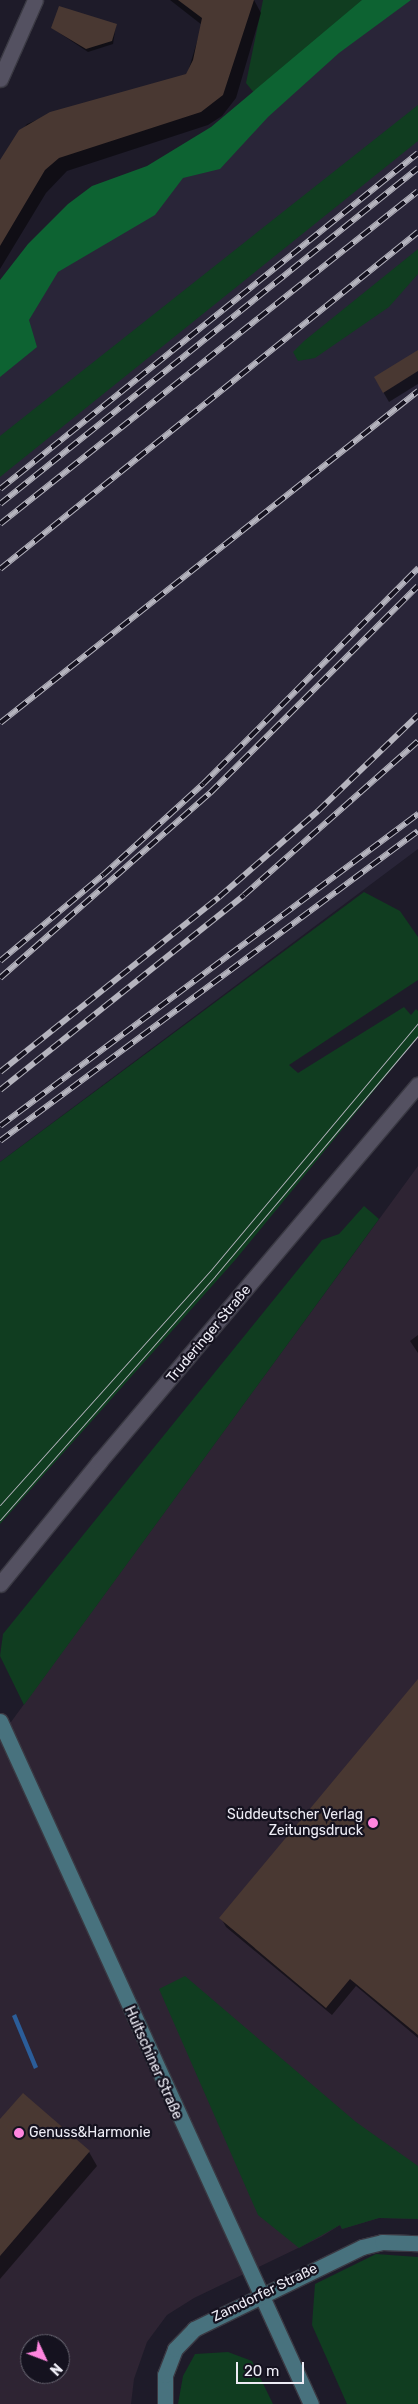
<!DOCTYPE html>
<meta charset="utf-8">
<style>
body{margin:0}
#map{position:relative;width:418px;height:2404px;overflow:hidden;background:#1e1b29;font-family:Rubik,sans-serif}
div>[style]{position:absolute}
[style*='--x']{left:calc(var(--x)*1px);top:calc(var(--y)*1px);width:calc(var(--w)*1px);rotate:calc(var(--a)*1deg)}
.commercial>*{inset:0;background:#2e2433}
.built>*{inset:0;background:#292538}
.green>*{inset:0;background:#103d20}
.forest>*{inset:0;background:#0d6332}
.water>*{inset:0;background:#2b5d99}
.shadow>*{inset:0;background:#0007}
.building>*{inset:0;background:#493832}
.roads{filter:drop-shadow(1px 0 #3a3943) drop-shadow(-1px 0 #3a3943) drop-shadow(0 1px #3a3943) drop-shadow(0 -1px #3a3943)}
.street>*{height:15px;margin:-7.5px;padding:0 7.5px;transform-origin:7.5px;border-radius:7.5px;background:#545161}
.secondary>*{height:15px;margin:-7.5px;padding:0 7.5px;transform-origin:7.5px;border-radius:7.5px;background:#48727e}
.tram>*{height:1px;margin:-0.5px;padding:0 0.5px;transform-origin:0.5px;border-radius:0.5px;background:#b5b4be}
.rail>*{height:5.5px;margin-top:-2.75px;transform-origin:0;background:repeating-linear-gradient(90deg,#15121f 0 11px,#b5b4be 0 22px);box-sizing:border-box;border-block:1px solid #b5b4be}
.dots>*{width:14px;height:14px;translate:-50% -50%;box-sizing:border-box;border:2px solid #15121f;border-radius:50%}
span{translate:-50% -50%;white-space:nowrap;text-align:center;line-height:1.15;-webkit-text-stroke:4.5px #15121f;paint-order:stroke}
.street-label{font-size:14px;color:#edecf5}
.poi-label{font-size:14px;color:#edecf5}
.right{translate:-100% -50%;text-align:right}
.left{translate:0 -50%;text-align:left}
.north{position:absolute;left:20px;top:2334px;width:50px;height:50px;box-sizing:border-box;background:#15121f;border:1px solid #6b6975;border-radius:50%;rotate:133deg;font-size:14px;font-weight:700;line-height:20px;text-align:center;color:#edecf5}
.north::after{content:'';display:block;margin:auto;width:18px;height:22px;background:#ff85df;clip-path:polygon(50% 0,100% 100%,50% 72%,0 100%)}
.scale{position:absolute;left:236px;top:2362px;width:68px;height:22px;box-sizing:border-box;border:2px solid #edecf5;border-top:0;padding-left:6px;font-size:15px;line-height:18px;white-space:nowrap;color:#edecf5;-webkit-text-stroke:4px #15121f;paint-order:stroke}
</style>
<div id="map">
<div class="commercial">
<div style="clip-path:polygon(evenodd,418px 1166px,418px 2219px,379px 2218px,342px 2229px,340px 2225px,321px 2237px,194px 2298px,167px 2315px,147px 2342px,134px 2379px,131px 2404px,0 2404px,0 1737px,418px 1166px,30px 2344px,60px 2344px,60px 2374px,30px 2374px,30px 2344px)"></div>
</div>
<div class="built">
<div style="clip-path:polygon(400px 0,418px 0,418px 849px,0 1162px,0 308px)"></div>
</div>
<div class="green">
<div style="clip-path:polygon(263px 0,400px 0,263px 104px,246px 83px)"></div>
<div style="clip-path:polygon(418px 105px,418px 141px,0 477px,0 436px)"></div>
<div style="clip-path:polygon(418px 249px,418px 274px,389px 307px,315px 358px,298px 361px,293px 352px,304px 341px)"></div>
<div style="clip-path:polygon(364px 892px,400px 911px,418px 937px,418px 980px,289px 1065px,298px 1073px,404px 1007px,411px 1015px,416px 1009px,418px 1011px,418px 1037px,236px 1259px,0 1524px,0 1162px)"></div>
<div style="clip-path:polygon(364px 1206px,379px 1219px,24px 1705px,0 1656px,3px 1634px,322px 1240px,339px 1234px)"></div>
<div style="clip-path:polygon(185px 1976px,356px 2122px,418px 2166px,418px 2219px,379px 2218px,342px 2229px,340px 2225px,299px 2248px,258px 2215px,159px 1989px)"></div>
<div style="clip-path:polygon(376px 2254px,418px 2257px,418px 2404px,347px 2404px,312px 2325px,315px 2284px)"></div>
<div style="clip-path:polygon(228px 2352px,252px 2361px,273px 2404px,178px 2404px,183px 2376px,195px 2354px)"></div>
</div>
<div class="forest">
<div style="clip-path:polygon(362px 0,411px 0,339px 53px,268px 117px,220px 169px,183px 178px,155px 215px,58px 272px,29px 320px,37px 347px,0 377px,0 280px,28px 244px,68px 204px,92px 186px,147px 166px,211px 127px)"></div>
</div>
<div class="water">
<div style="clip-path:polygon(16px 2014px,38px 2067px,34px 2069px,12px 2016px)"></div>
</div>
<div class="shadow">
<div style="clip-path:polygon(170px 0,254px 0,261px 13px,236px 98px,222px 116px,208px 125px,67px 171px,46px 193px,0 269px,0 162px,12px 142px,27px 124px,51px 114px,187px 75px,202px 25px)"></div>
<div style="clip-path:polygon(116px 25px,113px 44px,88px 52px,52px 28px)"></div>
<div style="clip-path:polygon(418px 351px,418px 384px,389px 402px,375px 378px)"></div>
<div style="clip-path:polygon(418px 1335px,418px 1353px,410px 1341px)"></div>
<div style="clip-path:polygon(418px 1681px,418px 2038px,356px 1986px,332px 2015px,226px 1927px,221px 1918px)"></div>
<div style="clip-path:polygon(0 2121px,89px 2152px,97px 2166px,0 2279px)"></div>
</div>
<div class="building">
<div style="clip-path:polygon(178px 0,254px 0,223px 95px,201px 112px,59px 158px,45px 170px,0 246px,0 160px,19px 130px,50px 112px,186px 74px,193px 60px,202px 18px)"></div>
<div style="clip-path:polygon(59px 6px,117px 24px,112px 41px,86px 49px,51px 28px)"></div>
<div style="clip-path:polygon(418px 350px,418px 371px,383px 393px,374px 377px)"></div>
<div style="clip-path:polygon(418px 1679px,418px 2035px,350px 1979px,326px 2008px,219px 1918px)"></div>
<div style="clip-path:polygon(23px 2093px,90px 2151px,0 2256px,0 2119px)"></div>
</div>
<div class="roads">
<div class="street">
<div style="--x:0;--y:79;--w:86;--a:-66.1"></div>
<div style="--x:0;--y:1584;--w:157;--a:-50.9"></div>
<div style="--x:99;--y:1462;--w:494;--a:-49.8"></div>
</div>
<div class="secondary">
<div style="--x:0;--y:1721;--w:750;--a:65.52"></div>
<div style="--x:165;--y:2404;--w:29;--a:-90"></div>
<div style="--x:165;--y:2375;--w:28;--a:-69"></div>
<div style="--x:175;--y:2349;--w:28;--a:-46"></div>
<div style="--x:194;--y:2329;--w:187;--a:-26"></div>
<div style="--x:362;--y:2247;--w:21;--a:-14"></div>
<div style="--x:382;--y:2242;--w:36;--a:2"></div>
</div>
</div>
<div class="tram">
<div style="--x:0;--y:1505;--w:314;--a:-48.1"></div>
<div style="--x:210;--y:1271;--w:324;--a:-50"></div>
<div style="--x:0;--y:1520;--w:325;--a:-48.6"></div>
<div style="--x:215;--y:1276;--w:314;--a:-49.8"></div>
</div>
<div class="rail">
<div style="--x:0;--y:489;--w:536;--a:-38.79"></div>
<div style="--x:0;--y:504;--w:536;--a:-38.79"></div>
<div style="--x:0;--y:524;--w:534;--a:-38.54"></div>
<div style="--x:0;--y:569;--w:537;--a:-38.88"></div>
<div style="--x:0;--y:723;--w:534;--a:-38.46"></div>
<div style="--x:0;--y:961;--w:134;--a:-39.9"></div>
<div style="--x:103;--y:875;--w:135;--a:-42.3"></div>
<div style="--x:203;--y:784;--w:305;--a:-45.1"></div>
<div style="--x:0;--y:978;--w:280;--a:-41.4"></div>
<div style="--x:210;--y:793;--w:293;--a:-44.9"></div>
<div style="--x:0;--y:1072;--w:280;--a:-38.6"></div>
<div style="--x:219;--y:897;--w:131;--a:-41"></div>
<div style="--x:318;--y:811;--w:139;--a:-43.8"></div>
<div style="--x:0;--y:1090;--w:312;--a:-38.6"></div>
<div style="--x:244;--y:895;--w:232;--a:-41.5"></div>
<div style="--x:0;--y:1126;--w:522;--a:-36.74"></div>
<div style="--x:0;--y:1141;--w:520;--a:-36.56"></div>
</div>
<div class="dots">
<div style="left:373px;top:1823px;background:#ff85df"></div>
<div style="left:19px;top:2133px;background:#ff85df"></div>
</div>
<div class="street-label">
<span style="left:209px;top:1334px;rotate:-50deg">Truderinger Straße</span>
<span style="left:153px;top:2063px;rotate:66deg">Hultschiner Straße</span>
<span style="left:265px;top:2293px;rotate:-26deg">Zamdorfer Straße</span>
</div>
<div class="poi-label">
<span class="right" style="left:363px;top:1823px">Süddeutscher Verlag<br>Zeitungsdruck</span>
<span class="left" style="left:29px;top:2133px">Genuss&amp;Harmonie</span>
</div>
<div class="north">N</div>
<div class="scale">20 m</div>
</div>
